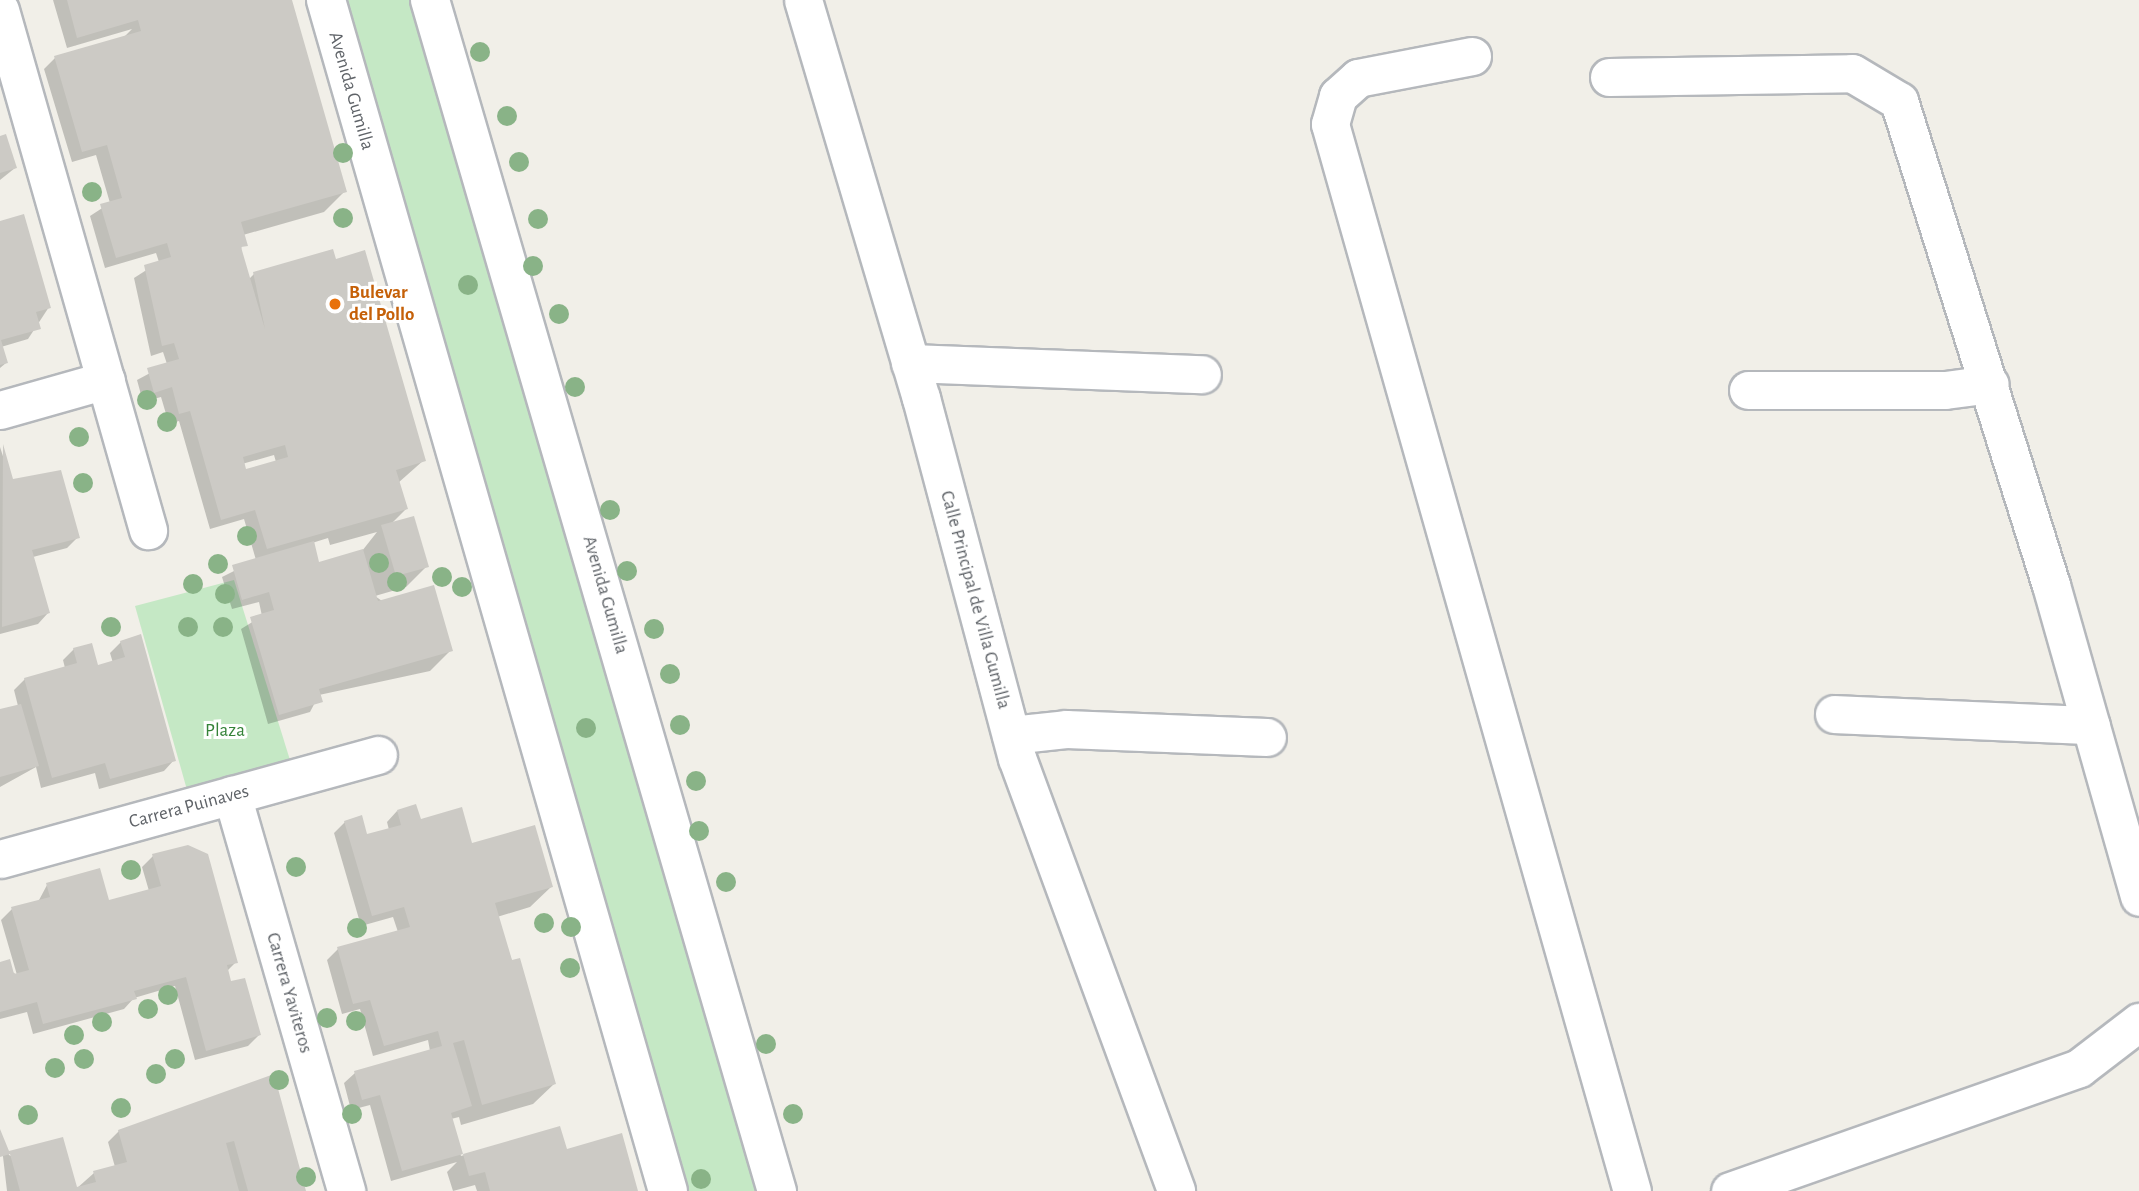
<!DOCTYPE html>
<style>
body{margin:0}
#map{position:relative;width:2139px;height:1191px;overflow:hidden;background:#f1efe8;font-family:"Alegreya Sans",sans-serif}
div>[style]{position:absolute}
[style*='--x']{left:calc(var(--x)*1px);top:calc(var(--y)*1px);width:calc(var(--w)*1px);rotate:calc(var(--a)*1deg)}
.green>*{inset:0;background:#c5e8c5}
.shadow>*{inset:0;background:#0003}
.building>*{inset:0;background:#cccac5}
.roads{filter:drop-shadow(2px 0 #b5b8bc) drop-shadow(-2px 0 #b5b8bc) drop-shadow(0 2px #b5b8bc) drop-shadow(0 -2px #b5b8bc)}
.minor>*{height:37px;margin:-18.5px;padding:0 18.5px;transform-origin:18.5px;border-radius:18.5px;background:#fff}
.secondary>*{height:38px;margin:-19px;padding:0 19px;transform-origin:19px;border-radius:19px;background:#fff}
.trees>*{width:20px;height:20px;margin:-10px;border-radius:50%;background:#89b387}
.dots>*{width:19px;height:19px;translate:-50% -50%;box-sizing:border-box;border:4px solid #fff;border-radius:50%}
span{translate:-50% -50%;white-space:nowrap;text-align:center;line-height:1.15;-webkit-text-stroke:6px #fff;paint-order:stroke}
.street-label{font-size:19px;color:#5f6368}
.food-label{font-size:19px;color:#c56008;font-weight:700}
.left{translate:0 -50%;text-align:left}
.park-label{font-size:19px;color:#348238}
</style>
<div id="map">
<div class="green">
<div style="clip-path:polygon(330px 0,424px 0,772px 1191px,671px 1191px)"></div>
<div style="clip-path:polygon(234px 580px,295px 776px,191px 804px,135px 606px)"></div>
</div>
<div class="shadow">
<div style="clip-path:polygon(evenodd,53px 0,290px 0,345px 191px,324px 212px,243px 235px,241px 251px,249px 279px,254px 274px,424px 460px,398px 483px,406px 509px,391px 524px,427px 566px,406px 587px,375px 596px,451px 650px,430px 671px,319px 695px,310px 712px,268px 724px,241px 629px,262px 616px,259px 602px,232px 609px,222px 577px,256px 560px,244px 519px,210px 529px,179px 421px,169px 424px,161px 397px,143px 402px,137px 380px,167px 364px,163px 352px,151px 356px,134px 278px,159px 262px,156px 253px,105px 268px,90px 216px,110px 203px,96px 155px,72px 162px,44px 69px,55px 58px,123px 38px,132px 29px,67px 48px,53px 0,274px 455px,276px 462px,244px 471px,242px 464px,274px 455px,53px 0,377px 532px,362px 551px,318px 564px,312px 543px,328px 538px,330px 545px,377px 532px)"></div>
<div style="clip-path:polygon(0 138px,15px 168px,0 180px)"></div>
<div style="clip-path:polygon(0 223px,49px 307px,28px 339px,1px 347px,6px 363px,0 368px)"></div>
<div style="clip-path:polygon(0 447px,11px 481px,78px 537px,67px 548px,33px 557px,48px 613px,38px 624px,0 634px)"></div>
<div style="clip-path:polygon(121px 642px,174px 760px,164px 771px,99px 789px,95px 773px,41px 788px,36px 767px,0 787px,0 711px,18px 706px,14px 690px,25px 679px,65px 668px,63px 660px,74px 649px,97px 667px,113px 663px,110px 653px)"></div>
<div style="clip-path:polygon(397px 811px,551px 887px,530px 907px,497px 917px,554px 1084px,533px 1104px,461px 1125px,459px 1117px,451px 1119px,461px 1156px,559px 1128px,565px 1148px,637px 1191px,477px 1191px,475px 1185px,453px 1191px,447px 1172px,457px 1162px,391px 1181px,370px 1105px,351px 1110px,344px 1083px,355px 1073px,430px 1051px,428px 1040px,373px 1056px,360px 1009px,342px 1014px,327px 960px,338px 949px,398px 932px,393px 917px,361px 926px,334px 833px,345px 822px,366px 836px,389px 830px,387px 822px)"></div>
<div style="clip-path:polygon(153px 856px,236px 962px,227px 971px,230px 984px,259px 1035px,248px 1046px,195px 1060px,175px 986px,134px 998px,124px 1009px,33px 1034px,27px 1012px,0 1019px,0 964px,17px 975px,1px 920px,12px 909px,38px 902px,47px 885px,108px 902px,149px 891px,142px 867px)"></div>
<div style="clip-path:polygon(273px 1076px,304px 1191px,7px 1191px,0 1131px,9px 1155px,76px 1189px,94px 1173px,115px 1167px,108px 1142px,119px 1131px)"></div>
</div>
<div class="building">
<div style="clip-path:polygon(evenodd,67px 0,292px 0,347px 192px,241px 222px,248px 246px,241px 247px,265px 329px,253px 272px,333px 249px,336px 259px,365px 250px,426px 461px,396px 470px,408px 509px,267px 549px,255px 510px,221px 520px,190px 411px,179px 414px,172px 387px,154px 393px,147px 368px,179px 359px,174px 343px,162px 346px,144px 265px,171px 257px,167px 243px,116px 258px,100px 204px,122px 198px,107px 145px,82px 152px,54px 56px,141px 31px,138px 20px,77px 38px,67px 0,285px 445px,288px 457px,246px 469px,243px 457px,285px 445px)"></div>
<div style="clip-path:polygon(6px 134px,17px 168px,0 173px,0 136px)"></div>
<div style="clip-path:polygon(24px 214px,51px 308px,36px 312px,41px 329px,1px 340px,8px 363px,0 365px,0 221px)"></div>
<div style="clip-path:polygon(3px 444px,13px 479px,61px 470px,80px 538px,32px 550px,50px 613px,2px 627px)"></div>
<div style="clip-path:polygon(414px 516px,429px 567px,396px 576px,381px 525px)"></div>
<div style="clip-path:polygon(314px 541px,319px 562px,363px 549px,378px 601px,434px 585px,453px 651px,319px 689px,323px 702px,279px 715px,250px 617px,274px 610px,269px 592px,242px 600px,232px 565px)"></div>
<div style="clip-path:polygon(141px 634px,176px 761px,110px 779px,105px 763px,52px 778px,24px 678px,77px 663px,73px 648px,92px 643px,98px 665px,125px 657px,120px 641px)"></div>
<div style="clip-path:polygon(21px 704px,39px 766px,0 777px,0 709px)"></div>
<div style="clip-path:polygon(416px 804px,421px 819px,462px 807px,472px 843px,535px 825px,553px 887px,495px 903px,512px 960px,520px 958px,556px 1084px,482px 1105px,464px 1040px,453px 1043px,472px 1106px,451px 1113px,463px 1154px,402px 1171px,380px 1095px,362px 1100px,354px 1071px,442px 1046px,438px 1031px,384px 1046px,370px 1000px,353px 1004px,337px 947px,410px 927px,404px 907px,372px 916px,344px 821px,362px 815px,367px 834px,401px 825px,397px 810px)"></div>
<div style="clip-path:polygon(188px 845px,208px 854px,238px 963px,227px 965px,231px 981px,245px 978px,261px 1035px,206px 1051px,186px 977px,134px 991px,137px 999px,43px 1024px,37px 1002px,0 1012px,0 962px,10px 959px,14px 974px,29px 970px,11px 907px,50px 897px,46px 883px,100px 868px,109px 900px,161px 886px,152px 854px)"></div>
<div style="clip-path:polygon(274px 1074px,306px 1191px,248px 1191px,234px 1141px,226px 1143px,239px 1191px,20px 1191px,10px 1154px,0 1157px,0 1129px,9px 1151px,63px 1137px,77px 1187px,96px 1182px,93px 1171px,127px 1162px,118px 1130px)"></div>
<div style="clip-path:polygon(560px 1126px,567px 1149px,622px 1133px,638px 1191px,490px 1191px,485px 1172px,469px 1176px,463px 1154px)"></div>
</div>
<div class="roads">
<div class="minor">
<div style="--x:803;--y:0;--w:415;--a:73.5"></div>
<div style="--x:921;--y:398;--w:373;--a:75.1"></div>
<div style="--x:1017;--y:758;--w:461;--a:69.8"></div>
<div style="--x:0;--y:10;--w:541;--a:74.11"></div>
<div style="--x:1472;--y:56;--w:116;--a:169.1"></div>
<div style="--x:1358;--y:78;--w:27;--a:138"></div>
<div style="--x:1338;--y:96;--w:29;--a:106"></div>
<div style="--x:1330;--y:124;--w:1109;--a:74.2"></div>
<div style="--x:1609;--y:77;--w:243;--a:-0.9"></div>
<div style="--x:1852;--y:73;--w:55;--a:30.8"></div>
<div style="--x:1899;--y:101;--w:507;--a:72.57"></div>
<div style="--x:2051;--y:585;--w:324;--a:74.2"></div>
<div style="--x:910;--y:363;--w:292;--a:2.2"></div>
<div style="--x:1748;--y:390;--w:197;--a:0"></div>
<div style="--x:1945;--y:390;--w:45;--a:-7.6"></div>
<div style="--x:0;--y:410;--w:110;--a:-15.8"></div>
<div style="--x:1834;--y:714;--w:257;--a:2.5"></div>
<div style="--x:1011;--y:735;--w:55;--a:-6.2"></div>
<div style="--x:1066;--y:729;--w:201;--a:2.3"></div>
<div style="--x:232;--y:795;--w:412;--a:73.9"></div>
<div style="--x:0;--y:859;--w:392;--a:-15.4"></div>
<div style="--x:1730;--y:1191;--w:370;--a:-19.4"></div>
<div style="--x:2079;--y:1068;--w:76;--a:-37.5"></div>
</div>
<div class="secondary">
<div style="--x:326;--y:0;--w:1239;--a:73.98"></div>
<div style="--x:430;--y:0;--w:1241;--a:73.76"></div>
</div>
</div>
<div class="trees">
<div style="left:480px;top:52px"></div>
<div style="left:507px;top:116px"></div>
<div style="left:343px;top:153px"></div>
<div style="left:519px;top:162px"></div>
<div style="left:92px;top:192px"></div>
<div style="left:343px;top:218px"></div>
<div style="left:538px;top:219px"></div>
<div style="left:533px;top:266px"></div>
<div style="left:468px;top:285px"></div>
<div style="left:559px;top:314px"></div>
<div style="left:575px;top:387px"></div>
<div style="left:147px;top:400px"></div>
<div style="left:167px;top:422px"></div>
<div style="left:79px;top:437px"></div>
<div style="left:83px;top:483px"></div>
<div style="left:610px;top:510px"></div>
<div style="left:247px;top:536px"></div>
<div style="left:379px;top:563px"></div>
<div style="left:218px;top:564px"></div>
<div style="left:627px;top:571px"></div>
<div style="left:442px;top:577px"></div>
<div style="left:397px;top:582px"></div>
<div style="left:193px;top:584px"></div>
<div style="left:462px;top:587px"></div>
<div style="left:225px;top:594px"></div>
<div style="left:111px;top:627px"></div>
<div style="left:188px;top:627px"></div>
<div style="left:223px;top:627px"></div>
<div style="left:654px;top:629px"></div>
<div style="left:670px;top:674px"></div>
<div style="left:680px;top:725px"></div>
<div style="left:586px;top:728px"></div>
<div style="left:696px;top:781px"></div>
<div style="left:699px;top:831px"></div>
<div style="left:296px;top:867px"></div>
<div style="left:131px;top:870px"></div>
<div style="left:726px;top:882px"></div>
<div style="left:544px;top:923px"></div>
<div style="left:571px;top:927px"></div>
<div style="left:357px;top:928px"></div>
<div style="left:570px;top:968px"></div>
<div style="left:168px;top:995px"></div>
<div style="left:148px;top:1009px"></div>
<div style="left:327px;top:1018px"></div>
<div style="left:356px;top:1021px"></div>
<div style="left:102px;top:1022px"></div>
<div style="left:74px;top:1035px"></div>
<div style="left:766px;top:1044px"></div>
<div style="left:84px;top:1059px"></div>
<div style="left:175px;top:1059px"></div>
<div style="left:55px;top:1068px"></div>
<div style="left:156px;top:1074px"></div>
<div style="left:279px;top:1080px"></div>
<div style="left:121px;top:1108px"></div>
<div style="left:352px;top:1114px"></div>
<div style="left:793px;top:1114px"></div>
<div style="left:28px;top:1115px"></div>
<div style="left:306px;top:1177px"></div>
<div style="left:701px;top:1179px"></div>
</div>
<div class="dots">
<div style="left:335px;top:304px;background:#e8710a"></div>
</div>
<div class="street-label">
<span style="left:351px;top:91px;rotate:74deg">Avenida Gumilla</span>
<span style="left:605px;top:595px;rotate:74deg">Avenida Gumilla</span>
<span style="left:975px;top:600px;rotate:75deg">Calle Principal de Villa Gumilla</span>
<span style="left:189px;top:807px;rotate:-15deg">Carrera Puinaves</span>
<span style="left:289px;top:993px;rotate:74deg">Carrera Yaviteros</span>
</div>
<div class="food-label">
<span class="left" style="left:349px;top:304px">Bulevar<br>del Pollo</span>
</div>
<div class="park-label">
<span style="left:225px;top:731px">Plaza</span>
</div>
</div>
